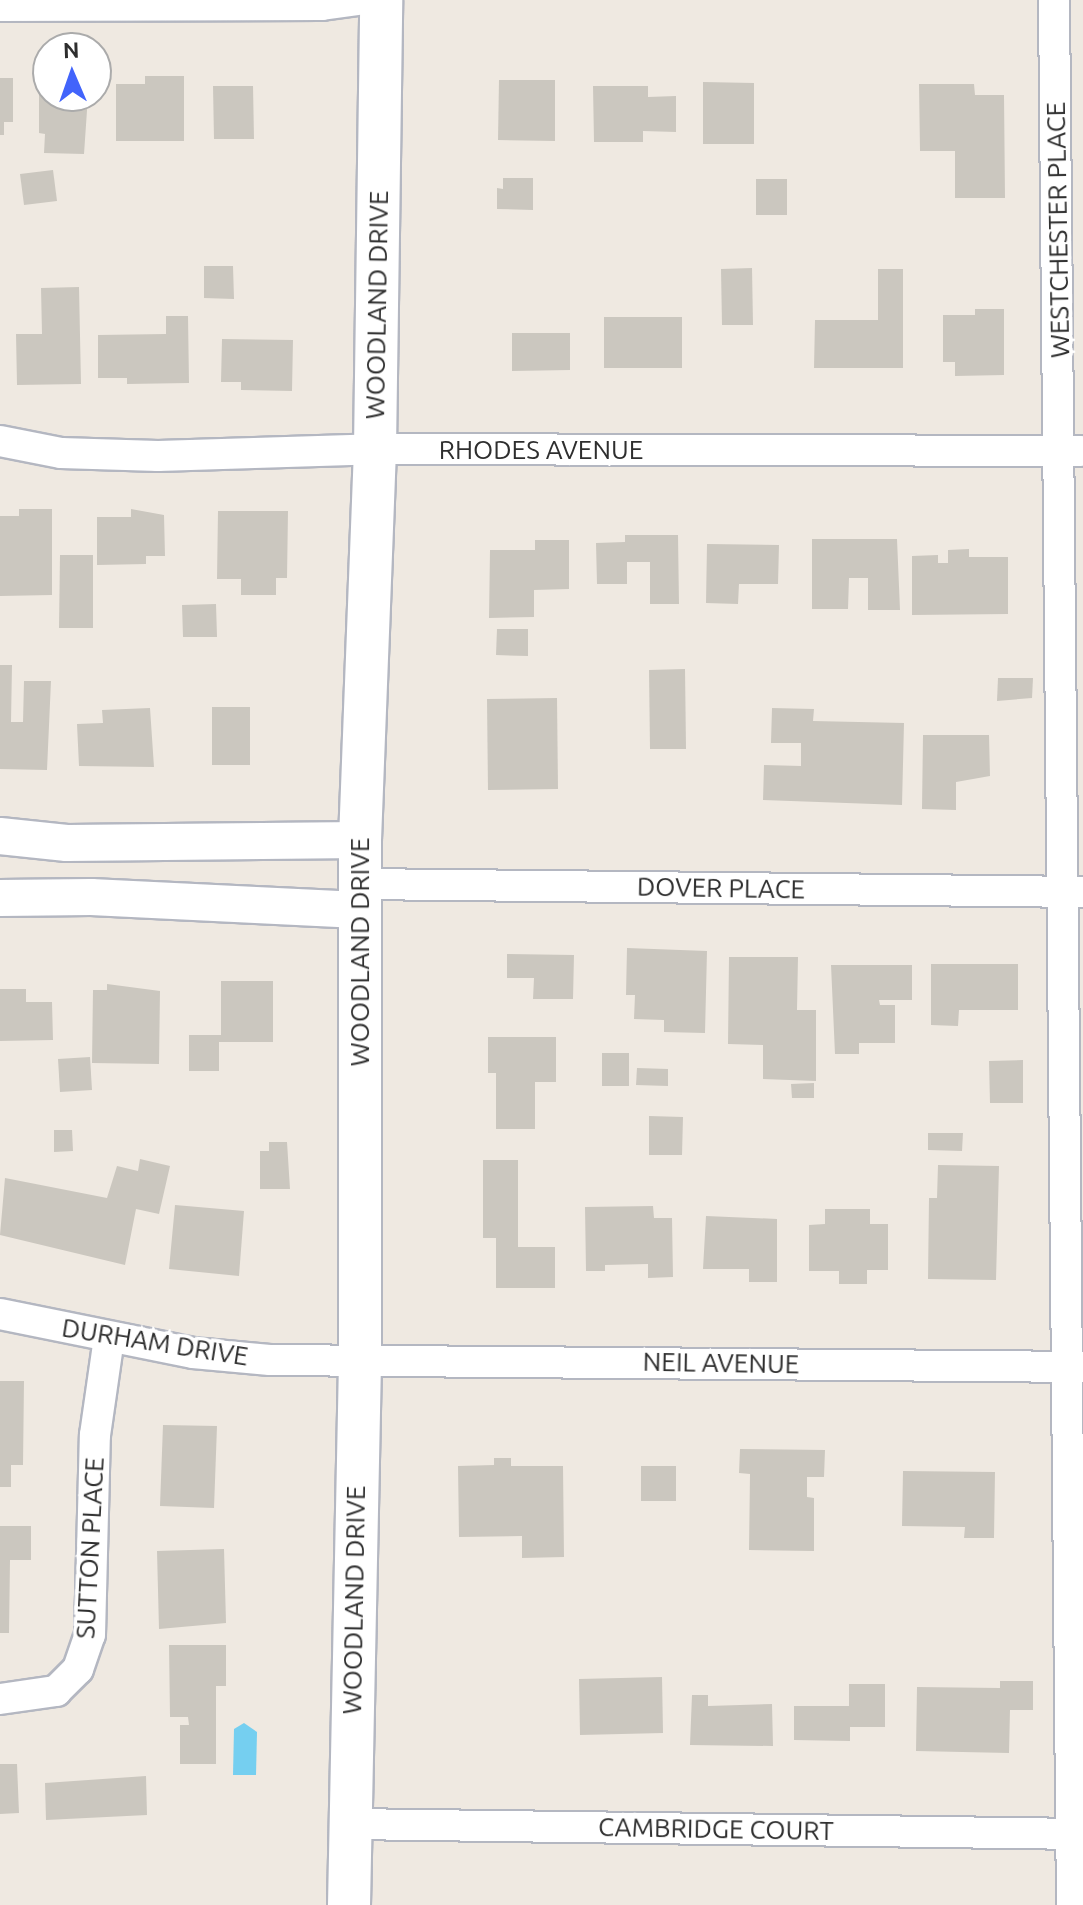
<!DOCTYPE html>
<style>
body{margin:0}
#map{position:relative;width:1083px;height:1905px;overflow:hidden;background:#efe9e1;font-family:Ubuntu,sans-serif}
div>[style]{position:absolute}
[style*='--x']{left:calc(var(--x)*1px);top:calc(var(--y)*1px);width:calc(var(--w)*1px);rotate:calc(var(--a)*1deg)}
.water>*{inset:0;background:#75cff0}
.building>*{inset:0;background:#cbc7bf}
.roads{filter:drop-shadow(2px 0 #b4b7c1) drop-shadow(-2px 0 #b4b7c1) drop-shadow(0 2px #b4b7c1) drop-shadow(0 -2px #b4b7c1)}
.minor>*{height:30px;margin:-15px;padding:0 15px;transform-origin:15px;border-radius:15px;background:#fff}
.tertiary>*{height:36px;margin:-18px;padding:0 18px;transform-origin:18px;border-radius:18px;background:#fff}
.secondary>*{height:42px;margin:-21px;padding:0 21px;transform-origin:21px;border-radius:21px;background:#fff}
span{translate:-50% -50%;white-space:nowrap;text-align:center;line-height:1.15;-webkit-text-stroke:7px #fff;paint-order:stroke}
.street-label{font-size:26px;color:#2e2e2e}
.north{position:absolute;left:32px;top:32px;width:80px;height:80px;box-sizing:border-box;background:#fff;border:2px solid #ababab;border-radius:50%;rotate:358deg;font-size:22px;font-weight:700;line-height:32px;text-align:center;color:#2e2e2e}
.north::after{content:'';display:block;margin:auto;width:28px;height:36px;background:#4264fb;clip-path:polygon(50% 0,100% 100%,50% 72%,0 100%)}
</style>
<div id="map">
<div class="water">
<div style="clip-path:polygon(244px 1723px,257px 1732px,256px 1775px,233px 1775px,234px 1729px)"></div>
</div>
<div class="building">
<div style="clip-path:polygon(145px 76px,184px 76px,184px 141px,116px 141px,116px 84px,145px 84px)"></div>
<div style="clip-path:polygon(0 78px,13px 78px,13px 122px,4px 122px,4px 135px,0 135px)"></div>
<div style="clip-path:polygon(499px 80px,555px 80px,555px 141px,498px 140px)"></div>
<div style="clip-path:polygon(703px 82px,754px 83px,754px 144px,703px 144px)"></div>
<div style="clip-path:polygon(919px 84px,974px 84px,975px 95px,1004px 95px,1005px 198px,955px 198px,955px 151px,920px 151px)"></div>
<div style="clip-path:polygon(213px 86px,253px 86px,254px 139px,214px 139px)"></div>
<div style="clip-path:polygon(593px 86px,648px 86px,648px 97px,676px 96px,676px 132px,643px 131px,643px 142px,594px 142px)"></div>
<div style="clip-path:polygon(39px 87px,48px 87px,48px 96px,88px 96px,84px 154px,44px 153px,45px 134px,39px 133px)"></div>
<div style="clip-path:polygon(53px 170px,57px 201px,24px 205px,20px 174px)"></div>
<div style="clip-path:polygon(503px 178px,533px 178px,533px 210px,497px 209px,497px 188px,503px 189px)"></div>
<div style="clip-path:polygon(756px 179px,787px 179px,787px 215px,756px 215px)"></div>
<div style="clip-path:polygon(204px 266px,233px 266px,234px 299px,204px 298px)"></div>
<div style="clip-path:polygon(752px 268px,753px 325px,722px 325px,721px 269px)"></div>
<div style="clip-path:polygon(878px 269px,903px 269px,903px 368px,814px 368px,815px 320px,878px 320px)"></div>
<div style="clip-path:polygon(79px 287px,81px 384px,17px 385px,16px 334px,42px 334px,41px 288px)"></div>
<div style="clip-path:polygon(975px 309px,1004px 309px,1004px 375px,955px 376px,955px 362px,943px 362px,943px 315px,975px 315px)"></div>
<div style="clip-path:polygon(166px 316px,188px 316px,189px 383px,127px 384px,127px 378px,98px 378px,98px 335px,166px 334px)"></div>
<div style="clip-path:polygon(604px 317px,682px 317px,682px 368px,604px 368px)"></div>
<div style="clip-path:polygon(512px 333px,570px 333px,570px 370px,512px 371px)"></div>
<div style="clip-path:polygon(222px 339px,293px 340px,292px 391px,241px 390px,241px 382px,221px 382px)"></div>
<div style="clip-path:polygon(19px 509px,52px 509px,52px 595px,0 596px,0 516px,19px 516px)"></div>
<div style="clip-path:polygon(131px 509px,164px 515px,165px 556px,146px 556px,146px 564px,97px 565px,97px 517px,131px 517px)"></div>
<div style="clip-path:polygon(218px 511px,288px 511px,287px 578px,276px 578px,276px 595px,241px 595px,241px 579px,217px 579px)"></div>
<div style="clip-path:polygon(625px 535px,678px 535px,679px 604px,650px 604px,650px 562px,627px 562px,627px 584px,597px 584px,596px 543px,625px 542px)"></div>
<div style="clip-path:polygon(812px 539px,897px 539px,900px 610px,868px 610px,868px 578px,849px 578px,848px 609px,812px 609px)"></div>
<div style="clip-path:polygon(535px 540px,569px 540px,569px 589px,534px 590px,534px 617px,489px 618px,490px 550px,535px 550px)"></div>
<div style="clip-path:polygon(707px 544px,779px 545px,778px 584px,739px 584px,738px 604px,706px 603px)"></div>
<div style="clip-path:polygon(969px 549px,969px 557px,1008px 557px,1008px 614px,912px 615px,912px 556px,938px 555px,938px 563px,948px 563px,948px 550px)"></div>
<div style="clip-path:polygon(60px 555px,93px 555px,93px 628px,59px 628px)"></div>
<div style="clip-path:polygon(216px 604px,217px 637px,183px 637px,182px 605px)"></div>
<div style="clip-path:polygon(497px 629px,528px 629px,528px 656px,496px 655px)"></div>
<div style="clip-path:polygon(0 665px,12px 665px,11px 722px,23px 722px,24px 681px,51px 681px,47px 770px,0 769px)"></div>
<div style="clip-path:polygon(685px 669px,686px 749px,650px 749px,649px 670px)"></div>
<div style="clip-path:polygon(998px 678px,1033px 678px,1032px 698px,997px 701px)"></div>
<div style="clip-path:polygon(557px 698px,558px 789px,488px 790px,487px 699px)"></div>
<div style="clip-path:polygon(212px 707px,250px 707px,250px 765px,212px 765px)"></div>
<div style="clip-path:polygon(150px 708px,154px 767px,79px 766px,77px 724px,103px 723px,102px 710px)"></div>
<div style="clip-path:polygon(772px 708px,814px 709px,813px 721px,904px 723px,902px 805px,763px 800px,764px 765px,801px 766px,801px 743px,771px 743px)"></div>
<div style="clip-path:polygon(923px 735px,989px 735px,990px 776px,956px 782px,956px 810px,922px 809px)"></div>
<div style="clip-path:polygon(627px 948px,707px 951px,705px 1033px,664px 1032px,664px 1020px,634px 1019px,635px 995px,626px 995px)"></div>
<div style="clip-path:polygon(507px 954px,574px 955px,573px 999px,533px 999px,534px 978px,507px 978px)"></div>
<div style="clip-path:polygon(729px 957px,798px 957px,797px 1010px,816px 1010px,816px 1081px,763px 1079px,763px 1045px,728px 1044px)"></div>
<div style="clip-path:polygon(931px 964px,1018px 964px,1018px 1010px,959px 1010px,958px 1026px,931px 1025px)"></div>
<div style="clip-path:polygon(831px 965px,912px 965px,912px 1000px,879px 1000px,880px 1005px,895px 1005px,895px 1043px,859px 1043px,859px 1054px,835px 1054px)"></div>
<div style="clip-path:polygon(221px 981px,273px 981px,273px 1042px,219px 1042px,219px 1071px,189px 1071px,189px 1035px,221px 1035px)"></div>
<div style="clip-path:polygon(107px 984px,160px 991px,159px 1064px,92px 1063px,93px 990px,107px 990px)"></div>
<div style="clip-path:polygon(0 989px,26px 989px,26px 1002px,52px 1002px,53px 1040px,0 1041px)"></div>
<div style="clip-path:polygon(488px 1037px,556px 1037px,556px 1082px,535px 1082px,535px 1129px,496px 1129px,496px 1073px,488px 1073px)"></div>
<div style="clip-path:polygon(602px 1053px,629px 1053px,629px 1086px,602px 1086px)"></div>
<div style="clip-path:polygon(90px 1057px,92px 1090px,60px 1092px,58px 1059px)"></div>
<div style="clip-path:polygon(1023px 1060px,1023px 1103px,990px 1103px,989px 1061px)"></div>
<div style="clip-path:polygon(637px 1068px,668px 1069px,668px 1086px,636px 1085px)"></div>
<div style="clip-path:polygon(814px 1083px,814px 1098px,792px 1098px,791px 1084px)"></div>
<div style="clip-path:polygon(649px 1116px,683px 1117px,682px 1155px,649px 1155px)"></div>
<div style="clip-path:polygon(54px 1130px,72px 1130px,73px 1151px,54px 1152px)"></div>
<div style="clip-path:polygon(928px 1133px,963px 1133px,962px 1151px,928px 1150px)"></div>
<div style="clip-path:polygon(269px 1142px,287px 1142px,290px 1189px,260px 1189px,260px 1151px,269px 1151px)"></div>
<div style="clip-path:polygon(140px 1159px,170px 1166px,159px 1214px,136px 1209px,125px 1265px,0 1235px,5px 1178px,107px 1198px,117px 1166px,138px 1171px)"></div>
<div style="clip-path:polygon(483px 1160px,518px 1160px,518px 1247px,555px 1247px,555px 1288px,496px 1288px,496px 1238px,483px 1238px)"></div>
<div style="clip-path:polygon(938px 1165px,999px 1166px,996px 1280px,928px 1279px,929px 1198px,937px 1198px)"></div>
<div style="clip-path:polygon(175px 1205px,244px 1211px,239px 1276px,169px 1269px)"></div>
<div style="clip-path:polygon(653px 1206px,654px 1218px,672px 1218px,673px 1277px,648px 1278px,648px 1264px,605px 1265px,605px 1271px,586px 1271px,585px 1207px)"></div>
<div style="clip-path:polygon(825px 1209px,870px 1209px,870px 1224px,888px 1224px,888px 1270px,867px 1270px,867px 1284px,839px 1284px,839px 1271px,809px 1271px,809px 1225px,825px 1224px)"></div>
<div style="clip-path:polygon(706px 1216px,777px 1219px,777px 1282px,749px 1282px,749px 1269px,703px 1269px)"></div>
<div style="clip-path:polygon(0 1381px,24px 1381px,23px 1465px,11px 1465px,11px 1487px,0 1487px)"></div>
<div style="clip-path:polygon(163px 1425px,217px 1426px,214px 1508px,160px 1506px)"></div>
<div style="clip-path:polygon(740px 1449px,825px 1450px,824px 1477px,807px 1477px,807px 1497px,814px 1498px,814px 1551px,749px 1550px,750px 1474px,739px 1473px)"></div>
<div style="clip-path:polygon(494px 1458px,511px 1458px,511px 1466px,563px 1466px,564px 1557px,522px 1558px,522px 1536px,459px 1537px,458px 1466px,494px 1465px)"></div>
<div style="clip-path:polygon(641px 1466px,676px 1466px,676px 1501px,641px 1501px)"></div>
<div style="clip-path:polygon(903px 1471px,995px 1472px,994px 1538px,964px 1538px,965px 1527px,902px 1526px)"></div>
<div style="clip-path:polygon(0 1526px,31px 1526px,31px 1560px,10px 1560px,9px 1633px,0 1633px)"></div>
<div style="clip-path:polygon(224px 1549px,226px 1623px,159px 1629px,157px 1551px)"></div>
<div style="clip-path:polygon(169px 1645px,226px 1645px,226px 1686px,216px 1686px,216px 1764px,180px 1764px,180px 1725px,189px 1725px,188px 1717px,170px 1717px)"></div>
<div style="clip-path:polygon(662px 1677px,663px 1733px,580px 1735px,579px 1679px)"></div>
<div style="clip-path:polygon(1000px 1681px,1033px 1681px,1033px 1710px,1010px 1710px,1009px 1753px,916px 1751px,917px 1687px,1000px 1688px)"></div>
<div style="clip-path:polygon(849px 1684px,885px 1684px,885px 1727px,850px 1727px,850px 1741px,794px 1740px,794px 1706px,849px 1706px)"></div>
<div style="clip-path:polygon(692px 1695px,708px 1695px,708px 1706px,772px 1704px,773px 1746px,690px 1745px)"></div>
<div style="clip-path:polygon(0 1764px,17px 1764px,19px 1813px,0 1814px)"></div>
<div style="clip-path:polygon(146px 1776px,147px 1815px,46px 1820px,45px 1783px)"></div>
</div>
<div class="roads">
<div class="minor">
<div style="--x:1054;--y:0;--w:1905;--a:89.46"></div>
<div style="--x:0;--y:6;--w:322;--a:-0.2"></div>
<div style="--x:322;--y:5;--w:35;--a:-8"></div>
<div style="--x:0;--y:441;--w:62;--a:11.1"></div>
<div style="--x:61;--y:453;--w:97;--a:1.8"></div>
<div style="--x:158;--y:456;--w:217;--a:-1.8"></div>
<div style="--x:375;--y:449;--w:706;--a:0.16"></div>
<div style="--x:359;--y:884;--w:724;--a:0.63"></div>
<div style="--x:0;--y:1314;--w:197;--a:11.4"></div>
<div style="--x:193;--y:1353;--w:77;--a:5.2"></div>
<div style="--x:270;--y:1360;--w:813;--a:0.49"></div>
<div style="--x:0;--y:1699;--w:57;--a:-8.1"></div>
<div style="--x:56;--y:1691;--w:31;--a:-45"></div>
<div style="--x:78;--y:1669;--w:36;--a:-71"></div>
<div style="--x:90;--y:1635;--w:200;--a:-88.6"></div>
<div style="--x:95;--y:1435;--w:98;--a:-81.8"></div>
<div style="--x:349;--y:1824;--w:734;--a:0.78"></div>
</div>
<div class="tertiary">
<div style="--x:0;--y:836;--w:67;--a:6"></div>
<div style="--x:67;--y:843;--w:293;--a:-0.6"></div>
<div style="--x:0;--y:898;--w:91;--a:-0.6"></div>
<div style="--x:91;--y:897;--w:268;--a:2.8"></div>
</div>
<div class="secondary">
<div style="--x:349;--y:1905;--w:545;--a:-88.84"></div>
<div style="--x:360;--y:1360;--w:520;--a:-90"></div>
<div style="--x:360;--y:840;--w:391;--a:-87.8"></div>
<div style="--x:375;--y:449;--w:449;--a:-89.2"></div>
</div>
</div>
<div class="street-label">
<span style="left:1058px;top:230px;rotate:-91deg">WESTCHESTER PLACE</span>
<span style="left:377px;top:305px;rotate:-89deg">WOODLAND DRIVE</span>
<span style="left:541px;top:450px">RHODES AVENUE</span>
<span style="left:721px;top:888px;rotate:1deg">DOVER PLACE</span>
<span style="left:360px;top:952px;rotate:-90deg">WOODLAND DRIVE</span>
<span style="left:155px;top:1342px;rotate:9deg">DURHAM DRIVE</span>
<span style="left:721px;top:1363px;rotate:1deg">NEIL AVENUE</span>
<span style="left:90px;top:1548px;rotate:-87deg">SUTTON PLACE</span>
<span style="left:354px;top:1600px;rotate:-89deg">WOODLAND DRIVE</span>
<span style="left:716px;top:1829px;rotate:1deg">CAMBRIDGE COURT</span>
</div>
<div class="north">N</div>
</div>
